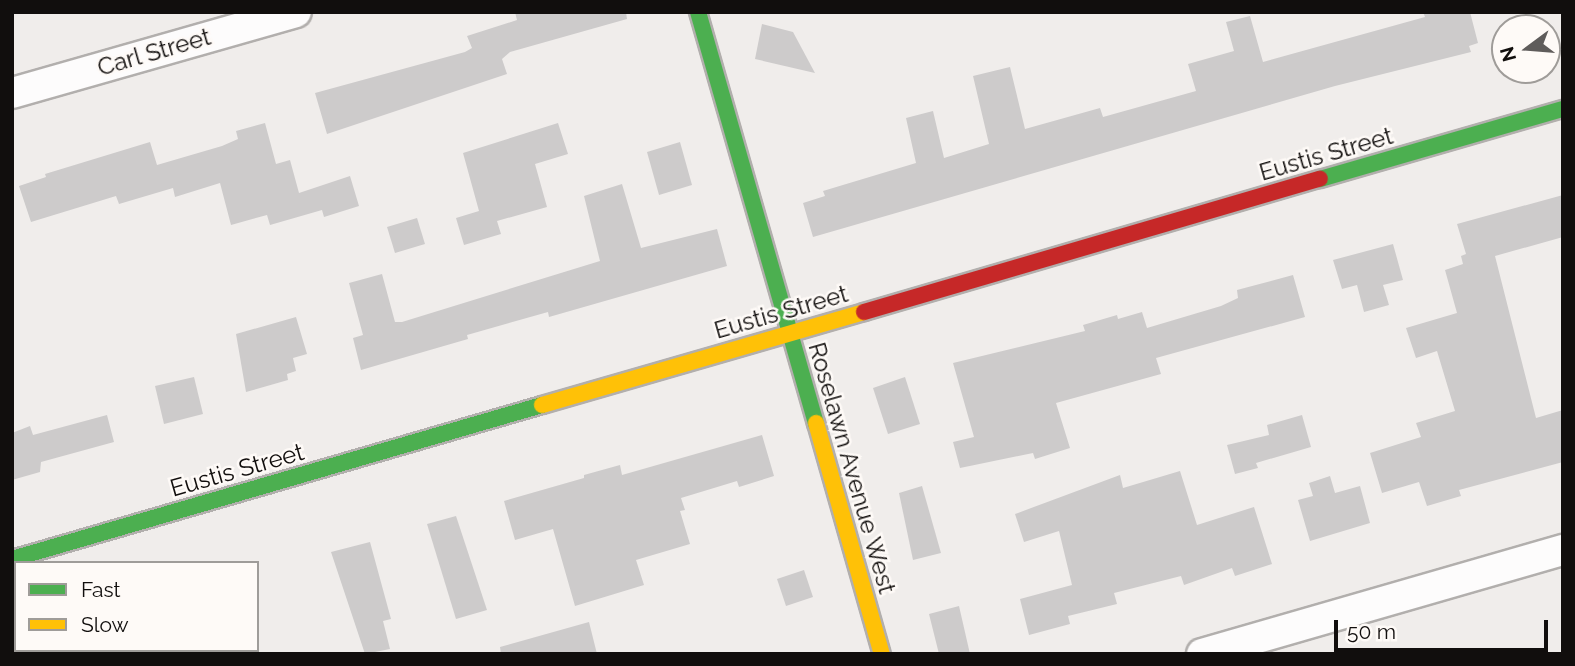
<!DOCTYPE html>
<style>
body{margin:0}
#map{position:relative;width:1575px;height:666px;overflow:hidden;background:#f0edeb;font-family:Raleway,sans-serif}
div>[style]{position:absolute}
[style*='--x']{left:calc(var(--x)*1px);top:calc(var(--y)*1px);width:calc(var(--w)*1px);rotate:calc(var(--a)*1deg)}
.building>*{inset:0;background:#cdcbcb}
.roads{filter:drop-shadow(2px 0 #b2afad) drop-shadow(-2px 0 #b2afad) drop-shadow(0 2px #b2afad) drop-shadow(0 -2px #b2afad)}
.street>*{height:30px;margin:-15px;padding:0 15px;transform-origin:15px;border-radius:15px;background:#fdfcfc}
.fast>*{height:16px;margin:-8px;padding:0 8px;transform-origin:8px;border-radius:8px;background:#4caf50}
.slow>*{height:16px;margin:-8px;padding:0 8px;transform-origin:8px;border-radius:8px;background:#ffc107}
.jam>*{height:16px;margin:-8px;padding:0 8px;transform-origin:8px;border-radius:8px;background:#c62828}
span{translate:-50% -50%;white-space:nowrap;text-align:center;line-height:1.15;-webkit-text-stroke:5px #fefaf7;paint-order:stroke}
.street-label{font-size:24px;color:#110e0d}
.frame{position:absolute;inset:0;border:14px solid #110e0d;pointer-events:none}
.legend{position:absolute;left:14px;top:561px;width:245px;height:91px;box-sizing:border-box;background:#fefaf7;border:2px solid #9f9c99;margin:0;padding:9px 12px;list-style:none;font-size:21px;color:#110e0d}
.legend li{display:flex;align-items:center;gap:14px;height:35px}
.legend b{width:35px;border:2px solid #9f9c99}
.north{position:absolute;left:1491px;top:14px;width:70px;height:70px;box-sizing:border-box;background:#fefaf7;border:2px solid #9f9c99;border-radius:50%;rotate:254deg;font-size:19px;font-weight:700;line-height:28px;text-align:center;color:#110e0d}
.north::after{content:'';display:block;margin:auto;width:24px;height:32px;background:#5f5c5b;clip-path:polygon(50% 0,100% 100%,50% 72%,0 100%)}
.scale{position:absolute;left:1334px;top:620px;width:214px;height:32px;box-sizing:border-box;border:4px solid #110e0d;border-top:0;padding-left:9px;font-size:21px;line-height:24px;white-space:nowrap;color:#110e0d;-webkit-text-stroke:5px #fefaf7;paint-order:stroke}
</style>
<div id="map">
<div class="building">
<div style="clip-path:polygon(515px 12px,626px 12px,627px 19px,510px 52px,502px 59px,507px 74px,327px 134px,315px 93px,465px 52px,472px 48px,467px 36px,517px 20px)"></div>
<div style="clip-path:polygon(1423px 12px,1470px 12px,1478px 43px,1469px 46px,1471px 52px,1335px 86px,813px 237px,803px 203px,825px 196px,823px 191px,916px 163px,906px 118px,933px 111px,944px 158px,989px 144px,973px 76px,1010px 67px,1025px 129px,1100px 108px,1103px 117px,1196px 91px,1188px 64px,1234px 51px,1226px 22px,1250px 16px,1263px 62px,1425px 17px)"></div>
<div style="clip-path:polygon(762px 24px,793px 32px,815px 73px,755px 59px)"></div>
<div style="clip-path:polygon(265px 123px,276px 164px,290px 160px,299px 193px,350px 176px,359px 206px,324px 217px,322px 210px,270px 225px,267px 215px,231px 225px,220px 183px,175px 197px,173px 188px,119px 204px,116px 196px,31px 222px,19px 186px,46px 177px,45px 174px,150px 142px,157px 165px,222px 146px,238px 139px,236px 131px)"></div>
<div style="clip-path:polygon(558px 123px,568px 154px,535px 164px,547px 207px,497px 221px,501px 234px,464px 245px,456px 218px,479px 211px,463px 153px)"></div>
<div style="clip-path:polygon(680px 142px,692px 185px,659px 195px,647px 152px)"></div>
<div style="clip-path:polygon(622px 184px,641px 248px,717px 229px,727px 266px,549px 317px,548px 312px,467px 335px,468px 339px,361px 370px,353px 338px,363px 335px,349px 283px,382px 274px,395px 322px,402px 322px,600px 261px,584px 196px)"></div>
<div style="clip-path:polygon(1563px 195px,1563px 237px,1495px 256px,1536px 418px,1563px 410px,1563px 462px,1459px 490px,1461px 496px,1427px 506px,1419px 482px,1382px 493px,1370px 453px,1421px 437px,1416px 423px,1455px 411px,1437px 351px,1416px 358px,1406px 328px,1457px 313px,1445px 270px,1463px 264px,1461px 256px,1466px 254px,1457px 224px)"></div>
<div style="clip-path:polygon(417px 218px,425px 244px,395px 253px,387px 227px)"></div>
<div style="clip-path:polygon(1393px 244px,1403px 280px,1383px 285px,1389px 305px,1364px 312px,1357px 285px,1342px 289px,1333px 260px)"></div>
<div style="clip-path:polygon(1293px 275px,1305px 317px,1156px 358px,1161px 374px,1056px 403px,1070px 448px,1035px 459px,1033px 453px,960px 468px,953px 442px,974px 437px,953px 363px,1085px 331px,1083px 325px,1117px 315px,1118px 319px,1142px 312px,1147px 328px,1221px 306px,1238px 298px,1237px 290px)"></div>
<div style="clip-path:polygon(296px 317px,307px 354px,293px 358px,296px 371px,287px 374px,288px 380px,246px 392px,236px 334px)"></div>
<div style="clip-path:polygon(194px 377px,203px 414px,164px 424px,155px 386px)"></div>
<div style="clip-path:polygon(905px 377px,920px 424px,888px 434px,873px 388px)"></div>
<div style="clip-path:polygon(107px 415px,114px 442px,41px 462px,40px 472px,12px 480px,12px 433px,30px 426px,33px 435px)"></div>
<div style="clip-path:polygon(1302px 415px,1311px 447px,1256px 463px,1258px 468px,1235px 474px,1227px 445px,1269px 435px,1267px 425px)"></div>
<div style="clip-path:polygon(762px 435px,774px 476px,739px 487px,737px 481px,681px 498px,685px 510px,680px 511px,690px 544px,636px 560px,644px 585px,575px 606px,553px 529px,515px 540px,504px 501px,584px 478px,584px 475px,620px 465px,622px 475px)"></div>
<div style="clip-path:polygon(1180px 471px,1197px 525px,1254px 507px,1272px 564px,1235px 576px,1232px 568px,1184px 585px,1181px 576px,1114px 593px,1117px 604px,1068px 616px,1070px 624px,1029px 635px,1020px 599px,1072px 585px,1059px 531px,1024px 542px,1015px 514px,1120px 475px,1123px 488px)"></div>
<div style="clip-path:polygon(1330px 476px,1335px 493px,1360px 486px,1370px 523px,1310px 541px,1298px 500px,1313px 496px,1309px 483px)"></div>
<div style="clip-path:polygon(922px 486px,941px 553px,913px 560px,899px 493px)"></div>
<div style="clip-path:polygon(456px 516px,487px 610px,456px 619px,427px 524px)"></div>
<div style="clip-path:polygon(370px 542px,391px 619px,383px 621px,390px 649px,365px 654px,331px 552px)"></div>
<div style="clip-path:polygon(804px 570px,813px 597px,786px 606px,777px 579px)"></div>
<div style="clip-path:polygon(959px 606px,970px 654px,939px 654px,929px 614px)"></div>
<div style="clip-path:polygon(589px 622px,597px 654px,501px 654px,500px 647px)"></div>
</div>
<div class="roads">
<div class="street">
<div style="--x:12;--y:93;--w:295;--a:-15.9"></div>
<div style="--x:1202;--y:654;--w:376;--a:-16.1"></div>
</div>
<div class="fast">
<div style="--x:698;--y:12;--w:428;--a:74"></div>
<div style="--x:1320;--y:179;--w:253;--a:-16.1"></div>
<div style="--x:12;--y:559;--w:552;--a:-16.2"></div>
</div>
<div class="slow">
<div style="--x:542;--y:405;--w:335;--a:-16.1"></div>
<div style="--x:816;--y:423;--w:240;--a:74.1"></div>
</div>
<div class="jam">
<div style="--x:864;--y:312;--w:475;--a:-16.3"></div>
</div>
</div>
<div class="street-label">
<span style="left:154px;top:52px;rotate:-16deg">Carl Street</span>
<span style="left:1326px;top:154px;rotate:-16deg">Eustis Street</span>
<span style="left:781px;top:312px;rotate:-16deg">Eustis Street</span>
<span style="left:852px;top:468px;rotate:74deg">Roselawn Avenue West</span>
<span style="left:237px;top:470px;rotate:-16deg">Eustis Street</span>
</div>
<div class="frame"></div>
<ul class="legend">
<li><b style="height:9px;background:#4caf50"></b>Fast</li>
<li><b style="height:9px;background:#ffc107"></b>Slow</li>
</ul>
<div class="north">N</div>
<div class="scale">50 m</div>
</div>
